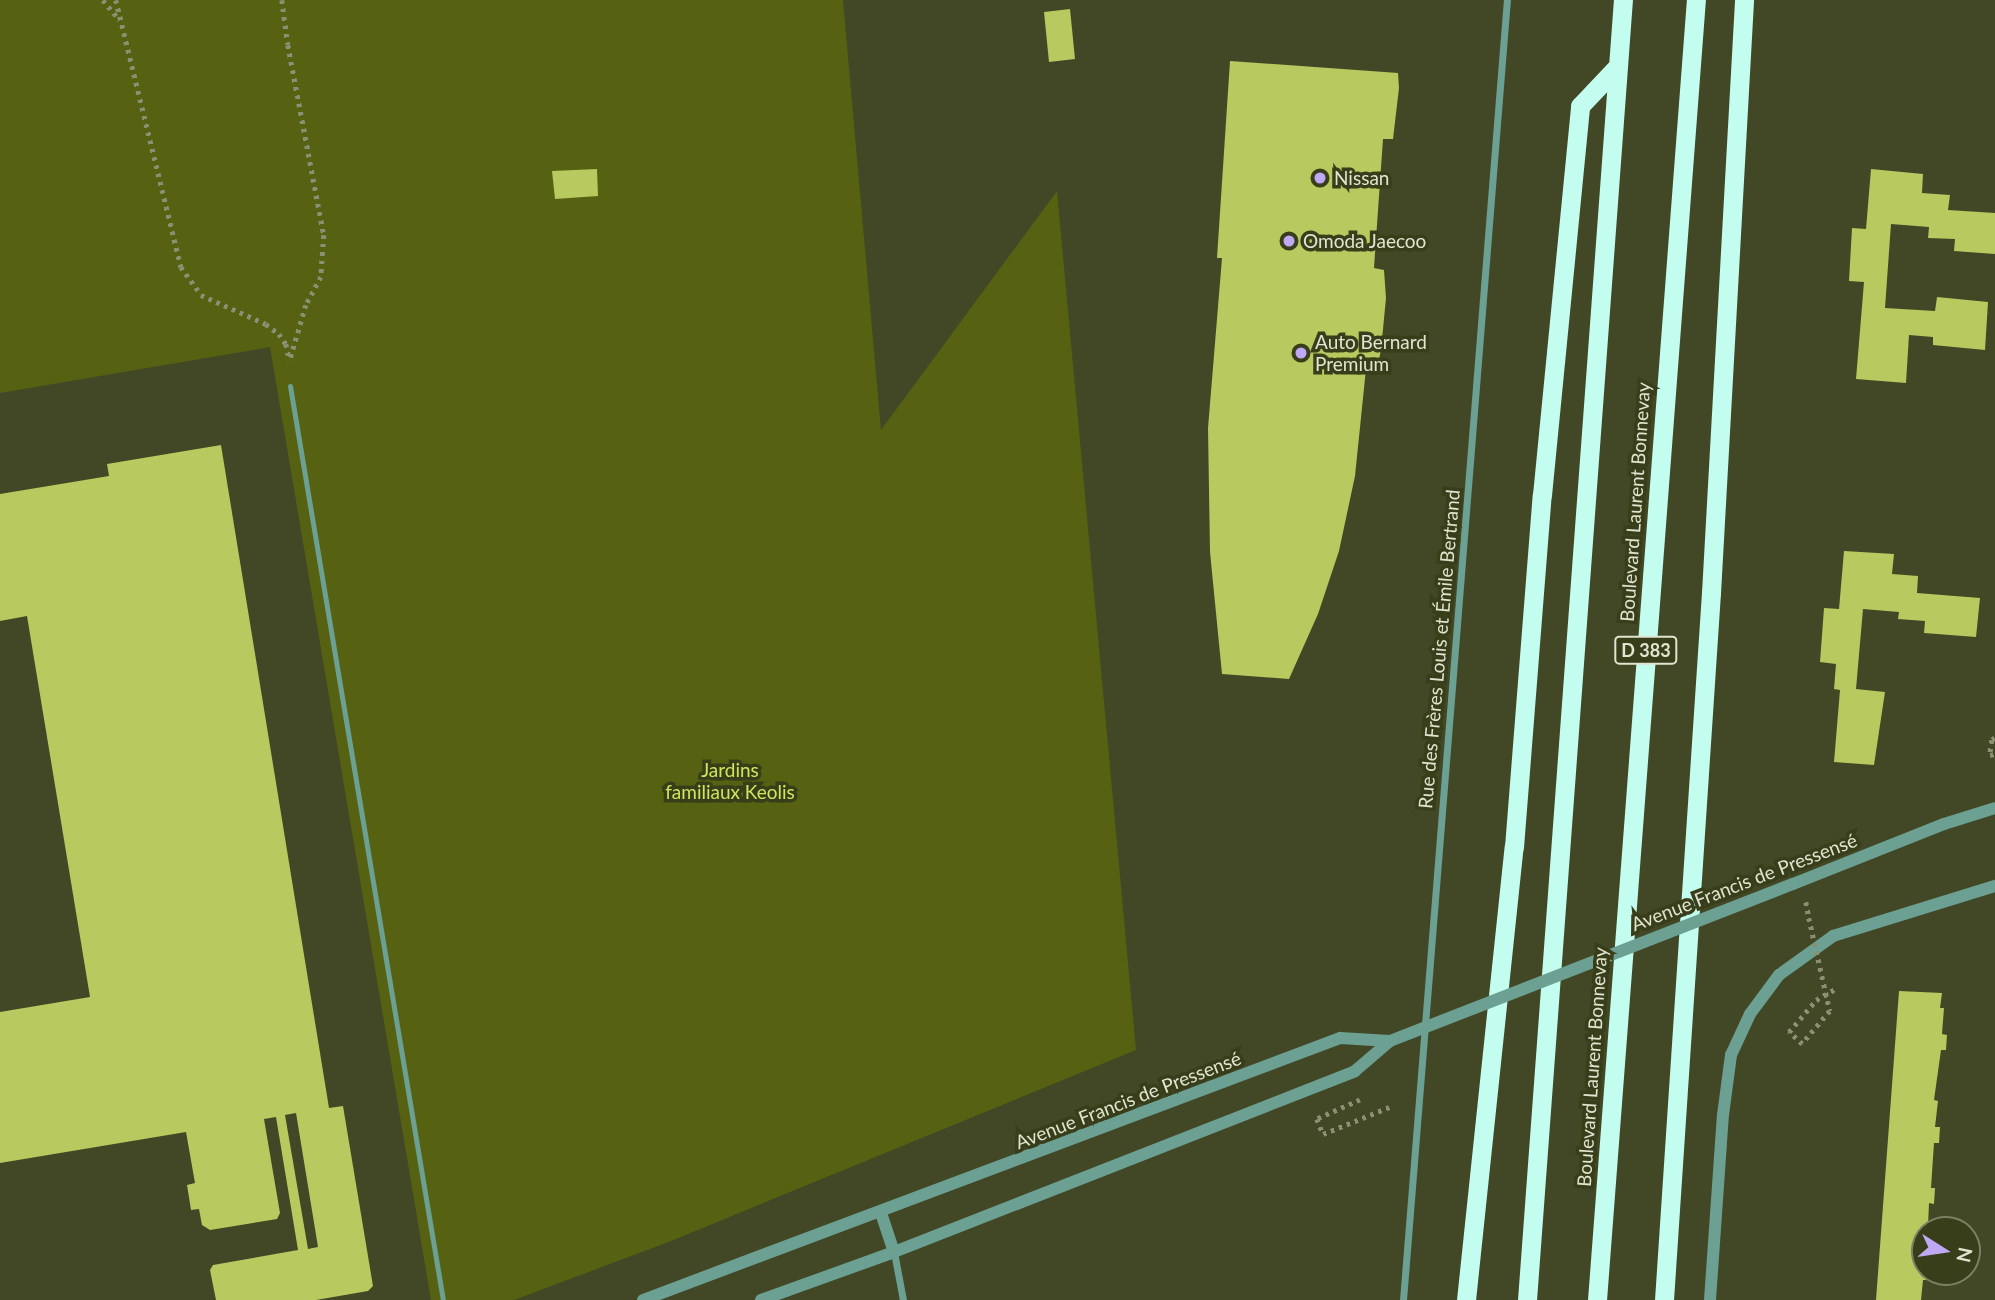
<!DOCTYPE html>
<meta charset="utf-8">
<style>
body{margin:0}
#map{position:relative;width:1995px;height:1300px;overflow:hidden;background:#424825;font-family:Lato,sans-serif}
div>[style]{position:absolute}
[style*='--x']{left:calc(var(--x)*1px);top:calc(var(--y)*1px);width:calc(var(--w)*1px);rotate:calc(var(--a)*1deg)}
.green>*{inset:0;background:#566112}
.building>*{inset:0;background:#b7c95f}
.path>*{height:4.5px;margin-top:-2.25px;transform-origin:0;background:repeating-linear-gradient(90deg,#8a9073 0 3.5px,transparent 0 8.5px)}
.service>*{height:5px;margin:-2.5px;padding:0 2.5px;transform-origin:2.5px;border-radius:2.5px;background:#6ba093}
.minor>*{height:7px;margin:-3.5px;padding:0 3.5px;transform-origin:3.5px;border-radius:3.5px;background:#6ba093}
.tertiary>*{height:12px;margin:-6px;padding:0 6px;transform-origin:6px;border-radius:6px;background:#6ba093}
.trunk>*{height:19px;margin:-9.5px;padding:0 9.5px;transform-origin:9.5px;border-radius:9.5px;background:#c3fdf0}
.path-bridge>*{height:4.5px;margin-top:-2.25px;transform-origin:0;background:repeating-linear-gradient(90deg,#8a9073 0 3.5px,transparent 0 8.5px)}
.tertiary-bridge>*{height:12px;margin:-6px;padding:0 6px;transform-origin:6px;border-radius:6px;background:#6ba093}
.dots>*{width:19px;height:19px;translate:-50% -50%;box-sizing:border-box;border:4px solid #383e1a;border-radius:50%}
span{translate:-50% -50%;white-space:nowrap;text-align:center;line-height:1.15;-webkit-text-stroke:7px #383e1a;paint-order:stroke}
.shield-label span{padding:2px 5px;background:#383e1a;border:2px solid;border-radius:5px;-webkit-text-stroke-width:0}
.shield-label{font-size:18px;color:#e0e4d0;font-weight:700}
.poi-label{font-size:19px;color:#e0e4d0}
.left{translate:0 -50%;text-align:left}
.street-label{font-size:19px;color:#e0e4d0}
.park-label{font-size:19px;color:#cfe55b}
.north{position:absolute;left:1911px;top:1216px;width:70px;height:70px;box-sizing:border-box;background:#383e1a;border:2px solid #7b8063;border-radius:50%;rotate:102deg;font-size:19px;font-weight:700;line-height:28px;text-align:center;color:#e0e4d0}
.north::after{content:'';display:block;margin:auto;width:24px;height:32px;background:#bfa9f4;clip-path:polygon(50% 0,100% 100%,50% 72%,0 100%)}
</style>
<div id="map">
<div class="green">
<div style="clip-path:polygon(0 0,843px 0,881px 430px,1057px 191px,1136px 1050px,671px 1241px,514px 1300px,431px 1300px,270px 347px,0 393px)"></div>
</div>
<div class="building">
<div style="clip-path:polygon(1070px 9px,1075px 59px,1049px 62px,1044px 12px)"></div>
<div style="clip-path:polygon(1230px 61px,1398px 73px,1399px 88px,1393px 139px,1383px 139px,1374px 268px,1384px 270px,1386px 298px,1381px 350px,1377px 369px,1366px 369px,1355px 476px,1339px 551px,1318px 614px,1289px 679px,1222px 674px,1210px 552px,1208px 428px,1222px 258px,1217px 258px)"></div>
<div style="clip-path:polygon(597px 169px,598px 196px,555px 199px,552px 171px)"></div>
<div style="clip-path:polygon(1871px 169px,1923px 174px,1922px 193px,1950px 195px,1948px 210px,1995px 213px,1995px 254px,1954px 251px,1955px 239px,1928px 238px,1929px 227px,1891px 224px,1885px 308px,1935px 311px,1937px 297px,1988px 302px,1985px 350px,1933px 345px,1933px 337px,1909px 335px,1906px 383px,1856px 379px,1864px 282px,1849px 281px,1852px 228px,1866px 229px)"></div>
<div style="clip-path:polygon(evenodd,221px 445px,329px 1108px,343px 1106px,373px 1286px,368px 1291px,316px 1300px,216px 1300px,210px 1270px,213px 1265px,298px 1250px,276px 1117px,264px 1119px,280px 1213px,277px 1219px,210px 1230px,202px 1225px,199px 1209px,191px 1210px,187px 1185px,195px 1183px,186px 1132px,0 1163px,0 1012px,90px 997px,27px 616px,0 621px,0 494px,109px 476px,107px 464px,221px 445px,296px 1113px,318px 1247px,308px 1249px,285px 1115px,296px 1113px)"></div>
<div style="clip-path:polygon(1844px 551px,1894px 554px,1892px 574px,1918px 576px,1917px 593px,1980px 598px,1976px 637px,1924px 633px,1925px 621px,1898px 619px,1899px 612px,1863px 609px,1856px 689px,1885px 692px,1874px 765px,1834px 762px,1840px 690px,1834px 689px,1836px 664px,1820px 662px,1824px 608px,1839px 609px)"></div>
<div style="clip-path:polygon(1899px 991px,1942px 993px,1940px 1008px,1944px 1008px,1942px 1034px,1947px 1035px,1946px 1050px,1941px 1050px,1934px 1100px,1938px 1101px,1935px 1127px,1940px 1127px,1939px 1143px,1934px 1143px,1931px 1188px,1935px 1188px,1934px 1204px,1929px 1203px,1928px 1227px,1924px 1227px,1922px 1241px,1925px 1241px,1925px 1272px,1929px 1272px,1928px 1280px,1923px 1280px,1921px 1300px,1876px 1300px)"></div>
</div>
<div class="path">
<div style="--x:103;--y:0;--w:26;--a:50"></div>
<div style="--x:116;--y:0;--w:275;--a:76.3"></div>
<div style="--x:181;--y:267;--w:34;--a:54"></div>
<div style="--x:201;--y:295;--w:71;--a:24"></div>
<div style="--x:266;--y:324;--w:16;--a:38"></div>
<div style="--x:279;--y:334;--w:12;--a:55"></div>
<div style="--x:286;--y:344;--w:17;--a:77"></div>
<div style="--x:282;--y:0;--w:45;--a:82.4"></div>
<div style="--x:288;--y:45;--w:193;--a:79.3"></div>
<div style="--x:324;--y:235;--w:42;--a:94.1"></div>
<div style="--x:321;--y:277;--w:32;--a:118"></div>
<div style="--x:306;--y:305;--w:57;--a:106.2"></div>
<div style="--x:1995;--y:738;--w:4;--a:146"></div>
<div style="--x:1992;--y:740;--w:15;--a:98"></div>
<div style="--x:1990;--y:755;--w:5;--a:-11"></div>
<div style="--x:1806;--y:902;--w:16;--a:79"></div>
<div style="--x:1830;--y:1011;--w:43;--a:130.3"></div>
<div style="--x:1802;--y:1044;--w:18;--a:-137"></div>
<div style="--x:1789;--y:1032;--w:42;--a:-49.8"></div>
<div style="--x:1816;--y:1000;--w:22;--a:-30"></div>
<div style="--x:1360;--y:1100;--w:47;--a:156.2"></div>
<div style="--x:1317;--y:1119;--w:16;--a:68"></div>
<div style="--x:1323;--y:1134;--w:74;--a:-22.1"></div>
</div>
<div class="service">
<div style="--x:290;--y:386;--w:927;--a:80.5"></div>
</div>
<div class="minor">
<div style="--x:894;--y:1252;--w:49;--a:79.4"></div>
<div style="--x:1403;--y:1300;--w:1304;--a:-85.43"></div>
</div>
<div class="tertiary">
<div style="--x:1793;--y:884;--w:162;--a:-21.7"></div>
<div style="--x:1944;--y:824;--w:53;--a:-17.4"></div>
<div style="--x:881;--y:1213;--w:41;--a:71.6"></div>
<div style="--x:643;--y:1300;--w:745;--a:-20.6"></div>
<div style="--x:1340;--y:1038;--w:50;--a:3.4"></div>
<div style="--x:761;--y:1300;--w:141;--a:-19.8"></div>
<div style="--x:894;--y:1252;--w:495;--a:-21.4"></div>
<div style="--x:1355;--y:1071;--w:46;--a:-40.6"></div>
<div style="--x:1710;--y:1300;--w:185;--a:-86"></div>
<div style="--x:1723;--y:1115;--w:61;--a:-82.4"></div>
<div style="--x:1731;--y:1055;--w:45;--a:-65.1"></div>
<div style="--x:1750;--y:1014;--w:49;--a:-53.4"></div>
<div style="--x:1779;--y:975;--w:67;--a:-35.8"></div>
<div style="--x:1833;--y:936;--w:170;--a:-17.2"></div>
</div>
<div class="trunk">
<div style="--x:1466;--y:1300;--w:456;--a:-84"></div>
<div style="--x:1514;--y:847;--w:353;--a:-85.5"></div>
<div style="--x:1542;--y:495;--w:391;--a:-84.4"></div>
<div style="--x:1580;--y:106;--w:55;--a:-46.5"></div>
<div style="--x:1527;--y:1300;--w:1304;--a:-85.78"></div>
<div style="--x:1597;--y:1300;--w:1304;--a:-85.65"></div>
<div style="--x:1664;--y:1300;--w:709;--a:-86.2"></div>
<div style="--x:1711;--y:593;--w:594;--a:-86.81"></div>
</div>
<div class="path-bridge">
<div style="--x:1809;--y:918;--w:95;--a:77.3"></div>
</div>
<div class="tertiary-bridge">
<div style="--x:1390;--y:1041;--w:433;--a:-21.3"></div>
</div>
<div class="dots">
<div style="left:1320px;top:178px;background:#bfa9f4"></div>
<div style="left:1289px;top:241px;background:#bfa9f4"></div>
<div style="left:1301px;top:353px;background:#bfa9f4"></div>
</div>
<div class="shield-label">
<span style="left:1646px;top:650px">D 383</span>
</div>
<div class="poi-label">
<span class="left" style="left:1334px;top:178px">Nissan</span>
<span class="left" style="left:1303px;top:241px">Omoda Jaecoo</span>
<span class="left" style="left:1315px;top:353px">Auto Bernard<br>Premium</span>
</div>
<div class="street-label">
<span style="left:1635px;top:502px;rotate:-86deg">Boulevard Laurent Bonnevay</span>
<span style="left:1439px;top:649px;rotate:-85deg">Rue des Frères Louis et Émile Bertrand</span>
<span style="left:1744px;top:882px;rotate:-21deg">Avenue Francis de Pressensé</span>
<span style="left:1592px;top:1067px;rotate:-86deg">Boulevard Laurent Bonnevay</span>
<span style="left:1128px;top:1100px;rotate:-21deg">Avenue Francis de Pressensé</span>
</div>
<div class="park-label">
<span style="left:730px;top:781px">Jardins<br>familiaux Keolis</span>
</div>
<div class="north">N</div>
</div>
